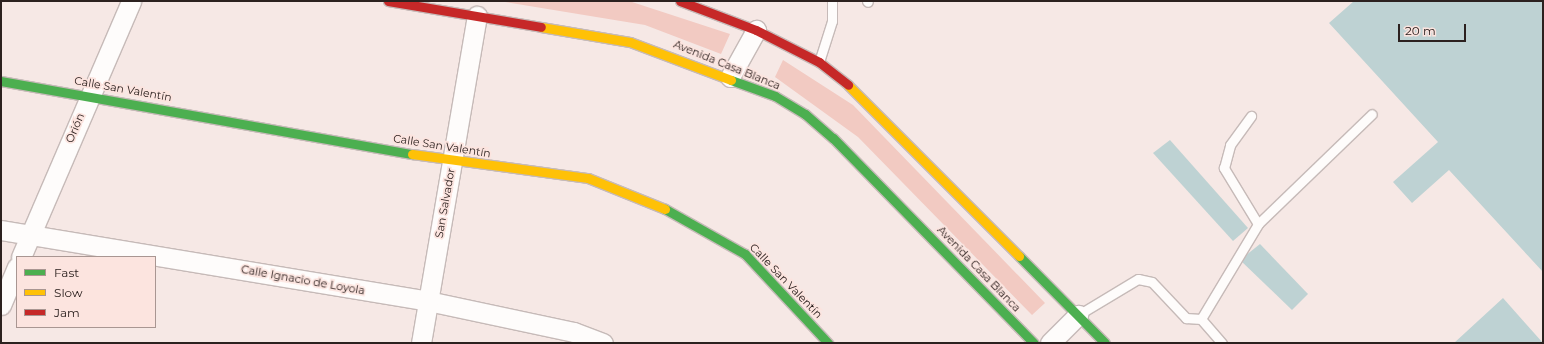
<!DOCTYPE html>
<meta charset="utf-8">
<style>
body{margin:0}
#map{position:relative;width:1544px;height:344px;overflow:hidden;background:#f6e8e5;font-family:Montserrat,sans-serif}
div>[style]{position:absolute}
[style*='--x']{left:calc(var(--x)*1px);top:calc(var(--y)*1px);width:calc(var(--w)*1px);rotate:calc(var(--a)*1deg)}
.green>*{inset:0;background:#f2cac2}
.building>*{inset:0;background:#bed2d3}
.roads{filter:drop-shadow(1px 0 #c6bab8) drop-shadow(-1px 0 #c6bab8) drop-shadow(0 1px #c6bab8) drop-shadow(0 -1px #c6bab8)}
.lane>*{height:9px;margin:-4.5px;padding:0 4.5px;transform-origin:4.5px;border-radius:4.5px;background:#fefcfb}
.street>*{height:19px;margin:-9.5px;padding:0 9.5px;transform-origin:9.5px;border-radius:9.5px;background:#fefcfb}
.fast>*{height:9px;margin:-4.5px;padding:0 4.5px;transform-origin:4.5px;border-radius:4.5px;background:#4caf50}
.slow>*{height:9px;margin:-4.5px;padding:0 4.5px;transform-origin:4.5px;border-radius:4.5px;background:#ffc107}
.jam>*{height:9px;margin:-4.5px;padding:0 4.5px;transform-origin:4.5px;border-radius:4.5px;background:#c62828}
span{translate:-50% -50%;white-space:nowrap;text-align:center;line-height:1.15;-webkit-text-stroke:3.5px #fce4df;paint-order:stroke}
.street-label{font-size:11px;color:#2c211f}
.frame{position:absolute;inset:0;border:2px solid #2c211f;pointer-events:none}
.legend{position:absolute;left:16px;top:256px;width:140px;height:72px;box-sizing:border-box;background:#fce4df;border:1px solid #a99692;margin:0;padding:5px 7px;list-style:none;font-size:12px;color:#2c211f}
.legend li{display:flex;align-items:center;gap:8px;height:20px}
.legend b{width:20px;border:1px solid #a99692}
.scale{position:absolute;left:1398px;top:24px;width:68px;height:18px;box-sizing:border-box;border:2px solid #2c211f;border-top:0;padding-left:5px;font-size:12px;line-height:14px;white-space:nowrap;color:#2c211f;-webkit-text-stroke:3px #fce4df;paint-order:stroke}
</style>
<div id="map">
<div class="green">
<div style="clip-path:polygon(499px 1px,629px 1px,730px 34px,721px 54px,645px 25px)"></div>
<div style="clip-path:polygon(783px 60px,853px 105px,1045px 303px,1032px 315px,858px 137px,775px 77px)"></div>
</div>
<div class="building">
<div style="clip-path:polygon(1354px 1px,1543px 1px,1543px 272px,1449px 170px,1412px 203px,1393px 182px,1438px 142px,1329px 23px)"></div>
<div style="clip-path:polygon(1170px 140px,1248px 228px,1233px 241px,1153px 153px)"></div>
<div style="clip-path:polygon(1260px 244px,1308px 294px,1292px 310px,1240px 260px)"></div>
<div style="clip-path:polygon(1503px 298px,1543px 343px,1454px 343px,1466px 332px)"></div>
</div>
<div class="roads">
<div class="lane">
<div style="--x:867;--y:1;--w:1;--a:45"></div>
<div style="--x:819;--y:62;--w:43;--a:-72.4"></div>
<div style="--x:832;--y:21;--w:20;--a:-90"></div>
<div style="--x:1258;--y:224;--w:158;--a:-44"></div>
<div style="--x:1078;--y:315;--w:70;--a:-31"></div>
<div style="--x:1138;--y:279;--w:14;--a:12"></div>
<div style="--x:1152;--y:282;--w:50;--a:46.6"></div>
<div style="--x:1186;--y:318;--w:15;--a:4"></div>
<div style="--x:1201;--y:319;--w:111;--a:-59"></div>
<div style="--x:1258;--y:224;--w:66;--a:-121.3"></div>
<div style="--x:1224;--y:168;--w:24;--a:-75"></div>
<div style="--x:1230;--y:145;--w:36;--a:-54"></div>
<div style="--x:1201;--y:319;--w:32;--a:49"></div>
</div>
<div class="street">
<div style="--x:730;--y:77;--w:54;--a:-61"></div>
<div style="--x:1;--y:230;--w:433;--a:9.4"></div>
<div style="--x:428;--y:301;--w:149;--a:12"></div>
<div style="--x:574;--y:332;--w:31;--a:21"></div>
<div style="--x:21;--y:257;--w:279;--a:-66.7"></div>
<div style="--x:1;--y:305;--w:41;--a:-67.2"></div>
<div style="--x:421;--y:343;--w:332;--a:-80.3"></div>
<div style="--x:1050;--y:343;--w:40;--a:-45"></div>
</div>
<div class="fast">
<div style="--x:731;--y:80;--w:47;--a:20"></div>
<div style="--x:775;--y:96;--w:35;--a:31"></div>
<div style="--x:805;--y:114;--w:37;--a:41"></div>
<div style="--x:833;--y:138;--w:287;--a:45.6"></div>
<div style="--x:1;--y:81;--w:417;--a:10.1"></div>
<div style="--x:665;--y:209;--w:92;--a:29.4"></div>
<div style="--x:745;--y:254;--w:122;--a:47"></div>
<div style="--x:1019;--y:256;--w:122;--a:45.3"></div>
</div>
<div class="slow">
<div style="--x:541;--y:27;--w:90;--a:9.6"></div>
<div style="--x:630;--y:42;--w:108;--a:20.6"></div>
<div style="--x:848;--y:85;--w:242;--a:45"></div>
<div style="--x:412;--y:154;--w:178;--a:7.8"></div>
<div style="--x:588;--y:178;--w:83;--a:21.9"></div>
</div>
<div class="jam">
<div style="--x:388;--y:1;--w:155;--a:9.6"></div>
<div style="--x:680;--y:1;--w:81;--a:20.9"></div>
<div style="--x:756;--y:30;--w:71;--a:26.9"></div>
<div style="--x:819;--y:62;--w:37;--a:38"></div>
</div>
</div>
<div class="street-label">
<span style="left:727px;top:65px;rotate:22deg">Avenida Casa Blanca</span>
<span style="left:123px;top:89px;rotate:10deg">Calle San Valentín</span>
<span style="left:75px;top:128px;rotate:-67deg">Orión</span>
<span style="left:442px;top:146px;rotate:9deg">Calle San Valentín</span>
<span style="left:445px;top:203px;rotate:-80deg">San Salvador</span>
<span style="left:979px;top:269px;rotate:46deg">Avenida Casa Blanca</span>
<span style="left:303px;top:280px;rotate:10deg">Calle Ignacio de Loyola</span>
<span style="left:786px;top:281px;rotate:46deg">Calle San Valentín</span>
</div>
<div class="frame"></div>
<ul class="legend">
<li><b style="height:5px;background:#4caf50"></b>Fast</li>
<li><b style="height:5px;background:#ffc107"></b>Slow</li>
<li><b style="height:5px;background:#c62828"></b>Jam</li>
</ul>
<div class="scale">20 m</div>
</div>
